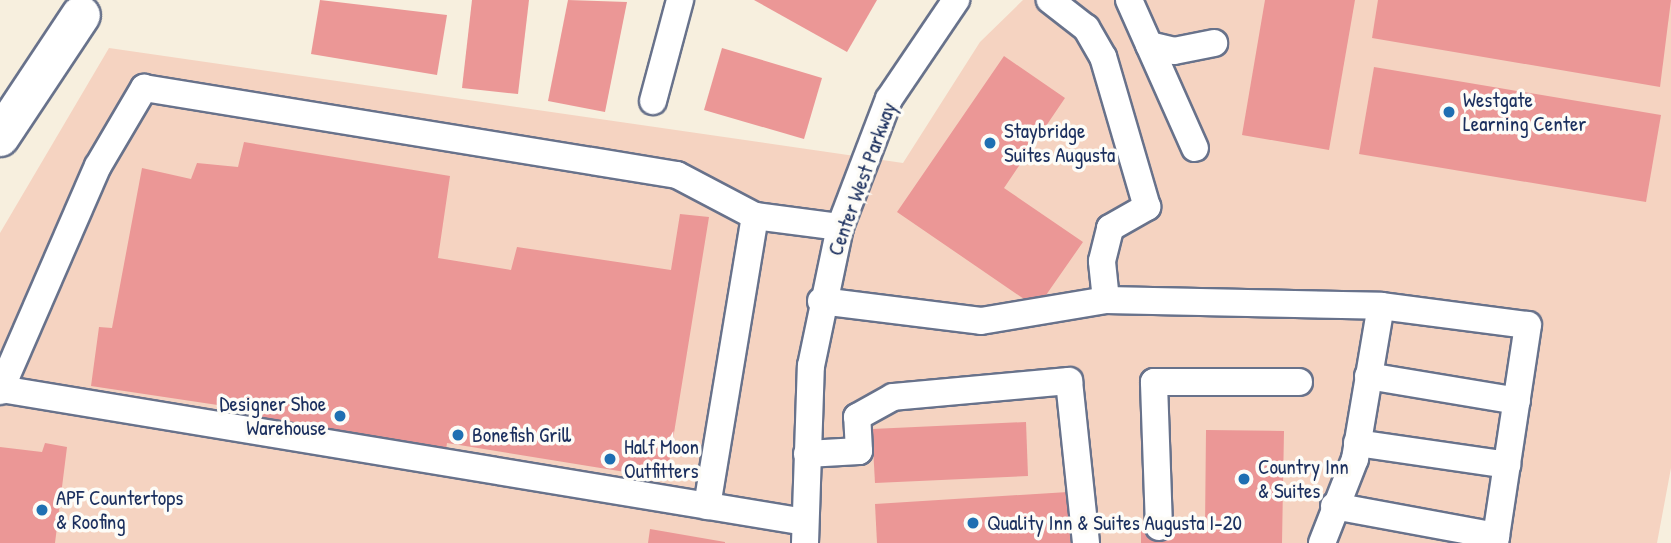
<!DOCTYPE html>
<style>
body{margin:0}
#map{position:relative;width:1671px;height:543px;overflow:hidden;background:#f7efde;font-family:"Patrick Hand",sans-serif}
div>[style]{position:absolute}
[style*='--x']{left:calc(var(--x)*1px);top:calc(var(--y)*1px);width:calc(var(--w)*1px);rotate:calc(var(--a)*1deg)}
.built>*{inset:0;background:#f5d3c1}
.building>*{inset:0;background:#eb9796}
.roads{filter:drop-shadow(2px 0 #68728b) drop-shadow(-2px 0 #68728b) drop-shadow(0 2px #68728b) drop-shadow(0 -2px #68728b)}
.minor>*{height:26px;margin:-13px;padding:0 13px;transform-origin:13px;border-radius:13px;background:#fff}
.highway>*{height:38px;margin:-19px;padding:0 19px;transform-origin:19px;border-radius:19px;background:#fff}
.dots>*{width:19px;height:19px;translate:-50% -50%;box-sizing:border-box;border:4px solid #fdfcf7;border-radius:50%}
span{translate:-50% -50%;white-space:nowrap;text-align:center;line-height:1.15;-webkit-text-stroke:7px #fdfcf7;paint-order:stroke}
.poi-label{font-size:21px;color:#1b2f5e}
.left{translate:0 -50%;text-align:left}
.right{translate:-100% -50%;text-align:right}
.street-label{font-size:21px;color:#1b2f5e}
</style>
<div id="map">
<div class="built">
<div style="clip-path:polygon(1023px 0,1671px 0,1671px 468px,1657px 543px,0 543px,0 233px,109px 48px,903px 163px,980px 42px)"></div>
</div>
<div class="building">
<div style="clip-path:polygon(320px 0,447px 15px,437px 75px,311px 54px)"></div>
<div style="clip-path:polygon(472px 0,529px 0,518px 94px,462px 88px)"></div>
<div style="clip-path:polygon(568px 0,627px 2px,605px 112px,548px 101px)"></div>
<div style="clip-path:polygon(754px 0,877px 0,847px 52px)"></div>
<div style="clip-path:polygon(1265px 0,1355px 0,1329px 150px,1242px 135px)"></div>
<div style="clip-path:polygon(1378px 0,1671px 0,1660px 87px,1372px 38px)"></div>
<div style="clip-path:polygon(722px 48px,822px 78px,804px 139px,704px 110px)"></div>
<div style="clip-path:polygon(1004px 56px,1065px 98px,1004px 188px,1083px 242px,1037px 308px,897px 212px)"></div>
<div style="clip-path:polygon(1374px 67px,1661px 115px,1646px 202px,1359px 154px)"></div>
<div style="clip-path:polygon(244px 142px,450px 176px,438px 258px,511px 270px,517px 247px,671px 270px,680px 214px,709px 217px,668px 470px,651px 467px,650px 476px,447px 443px,446px 450px,247px 418px,251px 410px,91px 386px,99px 327px,112px 328px,142px 168px,191px 179px,197px 163px,238px 167px)"></div>
<div style="clip-path:polygon(1026px 422px,1028px 476px,875px 483px,872px 429px)"></div>
<div style="clip-path:polygon(1206px 430px,1284px 431px,1282px 543px,1141px 543px,1141px 527px,1205px 528px)"></div>
<div style="clip-path:polygon(45px 443px,67px 447px,55px 543px,0 543px,0 447px,42px 452px)"></div>
<div style="clip-path:polygon(1068px 492px,1071px 543px,877px 543px,875px 504px)"></div>
<div style="clip-path:polygon(650px 529px,725px 542px,725px 543px,648px 543px)"></div>
</div>
<div class="roads">
<div class="minor">
<div style="--x:1129;--y:0;--w:162;--a:66"></div>
<div style="--x:1149;--y:45;--w:26;--a:13"></div>
<div style="--x:1174;--y:51;--w:41;--a:-11.3"></div>
<div style="--x:653;--y:101;--w:105;--a:-75"></div>
<div style="--x:1106;--y:300;--w:275;--a:1.2"></div>
<div style="--x:1381;--y:306;--w:148;--a:7.4"></div>
<div style="--x:1528;--y:325;--w:220;--a:98.6"></div>
<div style="--x:821;--y:301;--w:161;--a:7.1"></div>
<div style="--x:981;--y:321;--w:127;--a:-9.5"></div>
<div style="--x:1106;--y:300;--w:39;--a:-96"></div>
<div style="--x:1102;--y:261;--w:34;--a:-76"></div>
<div style="--x:1110;--y:228;--w:43;--a:-29.6"></div>
<div style="--x:1147;--y:207;--w:156;--a:-106.3"></div>
<div style="--x:1103;--y:57;--w:34;--a:-120"></div>
<div style="--x:1086;--y:28;--w:46;--a:-142.1"></div>
<div style="--x:1368;--y:376;--w:151;--a:9.5"></div>
<div style="--x:1;--y:389;--w:815;--a:9.39"></div>
<div style="--x:0;--y:391;--w:245;--a:-66.5"></div>
<div style="--x:98;--y:166;--w:91;--a:-59.5"></div>
<div style="--x:144;--y:88;--w:540;--a:9.27"></div>
<div style="--x:677;--y:175;--w:88;--a:27.7"></div>
<div style="--x:755;--y:216;--w:86;--a:7.4"></div>
<div style="--x:1357;--y:443;--w:152;--a:8.3"></div>
<div style="--x:807;--y:454;--w:52;--a:-3.3"></div>
<div style="--x:859;--y:451;--w:34;--a:-93"></div>
<div style="--x:857;--y:417;--w:41;--a:-29.1"></div>
<div style="--x:893;--y:397;--w:177;--a:-5.2"></div>
<div style="--x:1069;--y:381;--w:163;--a:84"></div>
<div style="--x:707;--y:506;--w:294;--a:-80.6"></div>
<div style="--x:1334;--y:506;--w:165;--a:10.5"></div>
<div style="--x:1159;--y:527;--w:145;--a:-92"></div>
<div style="--x:1154;--y:382;--w:145;--a:0"></div>
<div style="--x:805;--y:543;--w:177;--a:-88.1"></div>
<div style="--x:811;--y:366;--w:142;--a:-78.2"></div>
<div style="--x:840;--y:227;--w:137;--a:-69.1"></div>
<div style="--x:889;--y:99;--w:120;--a:-55.9"></div>
<div style="--x:1322;--y:543;--w:90;--a:-68.6"></div>
<div style="--x:1355;--y:459;--w:155;--a:-80.4"></div>
</div>
<div class="highway">
<div style="--x:0;--y:137;--w:146;--a:-56.4"></div>
</div>
</div>
<div class="dots">
<div style="left:1449px;top:112px;background:#1f6fb2"></div>
<div style="left:990px;top:143px;background:#1f6fb2"></div>
<div style="left:340px;top:416px;background:#1f6fb2"></div>
<div style="left:458px;top:435px;background:#1f6fb2"></div>
<div style="left:610px;top:459px;background:#1f6fb2"></div>
<div style="left:1244px;top:479px;background:#1f6fb2"></div>
<div style="left:42px;top:510px;background:#1f6fb2"></div>
<div style="left:973px;top:523px;background:#1f6fb2"></div>
</div>
<div class="poi-label">
<span class="left" style="left:1463px;top:112px">Westgate<br>Learning Center</span>
<span class="left" style="left:1004px;top:143px">Staybridge<br>Suites Augusta</span>
<span class="right" style="left:326px;top:416px">Designer Shoe<br>Warehouse</span>
<span class="left" style="left:472px;top:435px">Bonefish Grill</span>
<span class="left" style="left:624px;top:459px">Half Moon<br>Outfitters</span>
<span class="left" style="left:1258px;top:479px">Country Inn<br>&amp; Suites</span>
<span class="left" style="left:56px;top:510px">APF Countertops<br>&amp; Roofing</span>
<span class="left" style="left:987px;top:523px">Quality Inn &amp; Suites Augusta I-20</span>
</div>
<div class="street-label">
<span style="left:862px;top:179px;rotate:-70deg">Center West Parkway</span>
</div>
</div>
